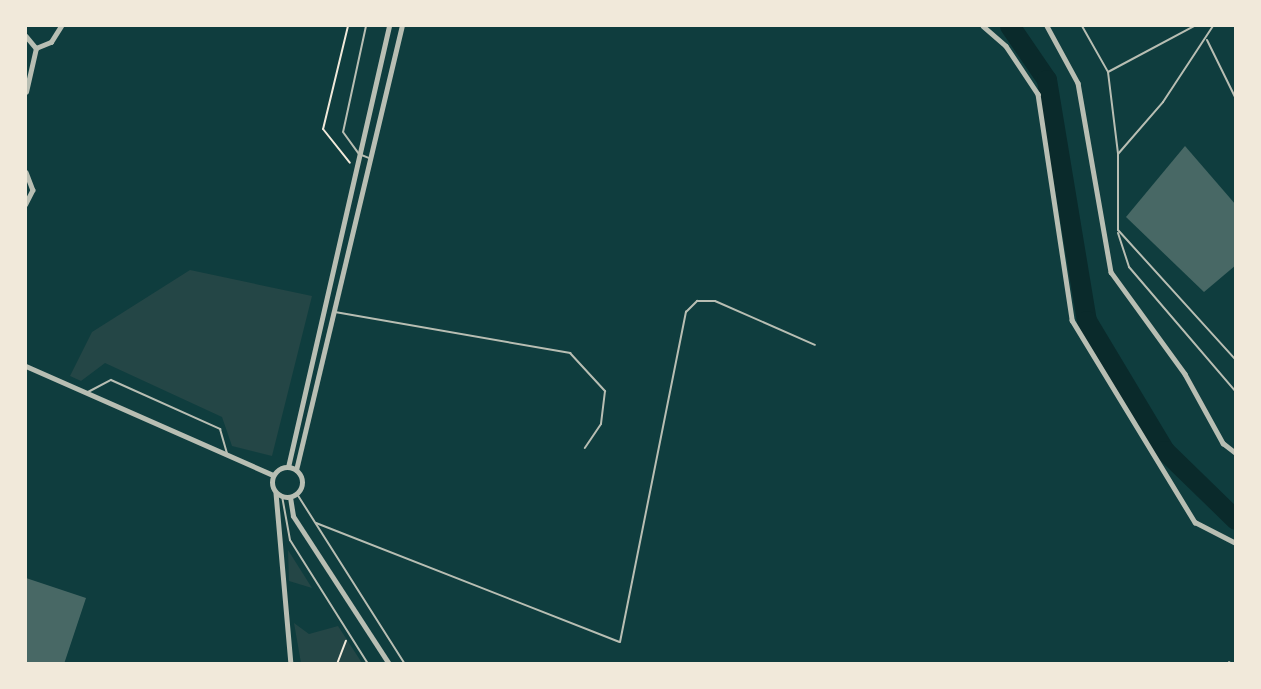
<!DOCTYPE html>
<style>
body{margin:0}
#map{position:relative;width:1261px;height:689px;overflow:hidden;background:#0f3d3e;font-family:Bitter,serif}
div>[style]{position:absolute}
[style*='--x']{left:calc(var(--x)*1px);top:calc(var(--y)*1px);width:calc(var(--w)*1px);rotate:calc(var(--a)*1deg)}
.green>*{inset:0;background:#244646}
.river>*{height:20px;margin:-10px;padding:0 10px;transform-origin:10px;border-radius:10px;background:#0a2a2b}
.building>*{inset:0;background:#486865}
.path>*{height:2px;margin:-1px;padding:0 1px;transform-origin:1px;border-radius:1px;background:#f1e9da}
.service>*{height:2px;margin:-1px;padding:0 1px;transform-origin:1px;border-radius:1px;background:#b8beb3}
.minor>*{height:4.5px;margin:-2.25px;padding:0 2.25px;transform-origin:2.25px;border-radius:2.25px;background:#b8beb3}
.tertiary>*{height:5px;margin:-2.5px;padding:0 2.5px;transform-origin:2.5px;border-radius:2.5px;background:#b8beb3}
.tertiary>.ring{margin:-2.5px;padding:0;box-sizing:content-box;background:none;border:5px solid #b8beb3;border-radius:50%}
span{translate:-50% -50%;white-space:nowrap;text-align:center;line-height:1.15;-webkit-text-stroke:6px #f1e9da;paint-order:stroke}
.frame{position:absolute;inset:0;border:27px solid #f1e9da;pointer-events:none}
</style>
<div id="map">
<div class="green">
<div style="clip-path:polygon(190px 270px,312px 296px,272px 456px,232px 446px,222px 417px,105px 363px,81px 381px,70px 376px,92px 332px)"></div>
<div style="clip-path:polygon(288px 550px,312px 588px,289px 581px)"></div>
<div style="clip-path:polygon(294px 623px,309px 634px,338px 626px,362px 663px,301px 663px)"></div>
</div>
<div class="river">
<div style="--x:1010;--y:26;--w:65;--a:55.6"></div>
<div style="--x:1047;--y:80;--w:244;--a:80.6"></div>
<div style="--x:1087;--y:321;--w:152;--a:59"></div>
<div style="--x:1165;--y:451;--w:99;--a:44.2"></div>
</div>
<div class="building">
<div style="clip-path:polygon(1185px 146px,1236px 205px,1236px 265px,1204px 292px,1126px 217px)"></div>
<div style="clip-path:polygon(26px 578px,86px 598px,64px 664px,26px 664px)"></div>
</div>
<div class="path">
<div style="--x:348;--y:26;--w:106;--a:103.6"></div>
<div style="--x:323;--y:129;--w:43;--a:51.5"></div>
<div style="--x:337;--y:664;--w:25;--a:-69"></div>
</div>
<div class="service">
<div style="--x:366;--y:26;--w:108;--a:102.2"></div>
<div style="--x:343;--y:132;--w:27;--a:54"></div>
<div style="--x:359;--y:154;--w:11;--a:22"></div>
<div style="--x:1082;--y:26;--w:53;--a:60.5"></div>
<div style="--x:1108;--y:72;--w:98;--a:-28.1"></div>
<div style="--x:1207;--y:40;--w:66;--a:63.8"></div>
<div style="--x:1108;--y:72;--w:83;--a:83"></div>
<div style="--x:1118;--y:154;--w:76;--a:90"></div>
<div style="--x:1118;--y:230;--w:176;--a:47.8"></div>
<div style="--x:1118;--y:154;--w:69;--a:-49.1"></div>
<div style="--x:1163;--y:102;--w:91;--a:-56.7"></div>
<div style="--x:1118;--y:233;--w:36;--a:72"></div>
<div style="--x:1129;--y:267;--w:165;--a:49.4"></div>
<div style="--x:335;--y:312;--w:239;--a:9.9"></div>
<div style="--x:570;--y:353;--w:52;--a:47.4"></div>
<div style="--x:605;--y:391;--w:33;--a:97"></div>
<div style="--x:601;--y:424;--w:29;--a:124"></div>
<div style="--x:88;--y:392;--w:26;--a:-28"></div>
<div style="--x:111;--y:380;--w:120;--a:24.2"></div>
<div style="--x:220;--y:429;--w:26;--a:74"></div>
<div style="--x:297;--y:494;--w:201;--a:57.6"></div>
<div style="--x:282;--y:496;--w:45;--a:79.7"></div>
<div style="--x:290;--y:540;--w:146;--a:57.8"></div>
<div style="--x:316;--y:523;--w:326;--a:21.4"></div>
<div style="--x:620;--y:642;--w:337;--a:-78.7"></div>
<div style="--x:686;--y:312;--w:16;--a:-45"></div>
<div style="--x:697;--y:301;--w:18;--a:0"></div>
<div style="--x:715;--y:301;--w:109;--a:23.7"></div>
<div style="--x:1229;--y:662;--w:4;--a:34"></div>
</div>
<div class="minor">
<div style="--x:983;--y:26;--w:30;--a:41"></div>
<div style="--x:1006;--y:46;--w:58;--a:56.3"></div>
<div style="--x:1038;--y:94;--w:229;--a:81.4"></div>
<div style="--x:1072;--y:320;--w:237;--a:58.7"></div>
<div style="--x:1195;--y:522;--w:46;--a:27.1"></div>
<div style="--x:1047;--y:26;--w:65;--a:61.5"></div>
<div style="--x:1078;--y:83;--w:192;--a:80.1"></div>
<div style="--x:1111;--y:272;--w:126;--a:54"></div>
<div style="--x:1185;--y:374;--w:79;--a:61.2"></div>
<div style="--x:1223;--y:443;--w:16;--a:38"></div>
<div style="--x:26;--y:36;--w:16;--a:50"></div>
<div style="--x:36;--y:48;--w:16;--a:-22"></div>
<div style="--x:51;--y:42;--w:19;--a:-58"></div>
<div style="--x:26;--y:92;--w:45;--a:-77.2"></div>
<div style="--x:26;--y:172;--w:19;--a:69"></div>
<div style="--x:33;--y:190;--w:16;--a:117"></div>
<div style="--x:26;--y:366;--w:270;--a:23.8"></div>
<div style="--x:276;--y:493;--w:172;--a:85"></div>
</div>
<div class="tertiary">
<div class="ring" style="left:272px;top:467px;width:25px;height:25px"></div>
<div style="--x:288;--y:467;--w:452;--a:-77.1"></div>
<div style="--x:296;--y:470;--w:456;--a:-76.6"></div>
<div style="--x:290;--y:497;--w:19;--a:81"></div>
<div style="--x:293;--y:516;--w:176;--a:57"></div>
</div>
<div class="frame"></div>
</div>
